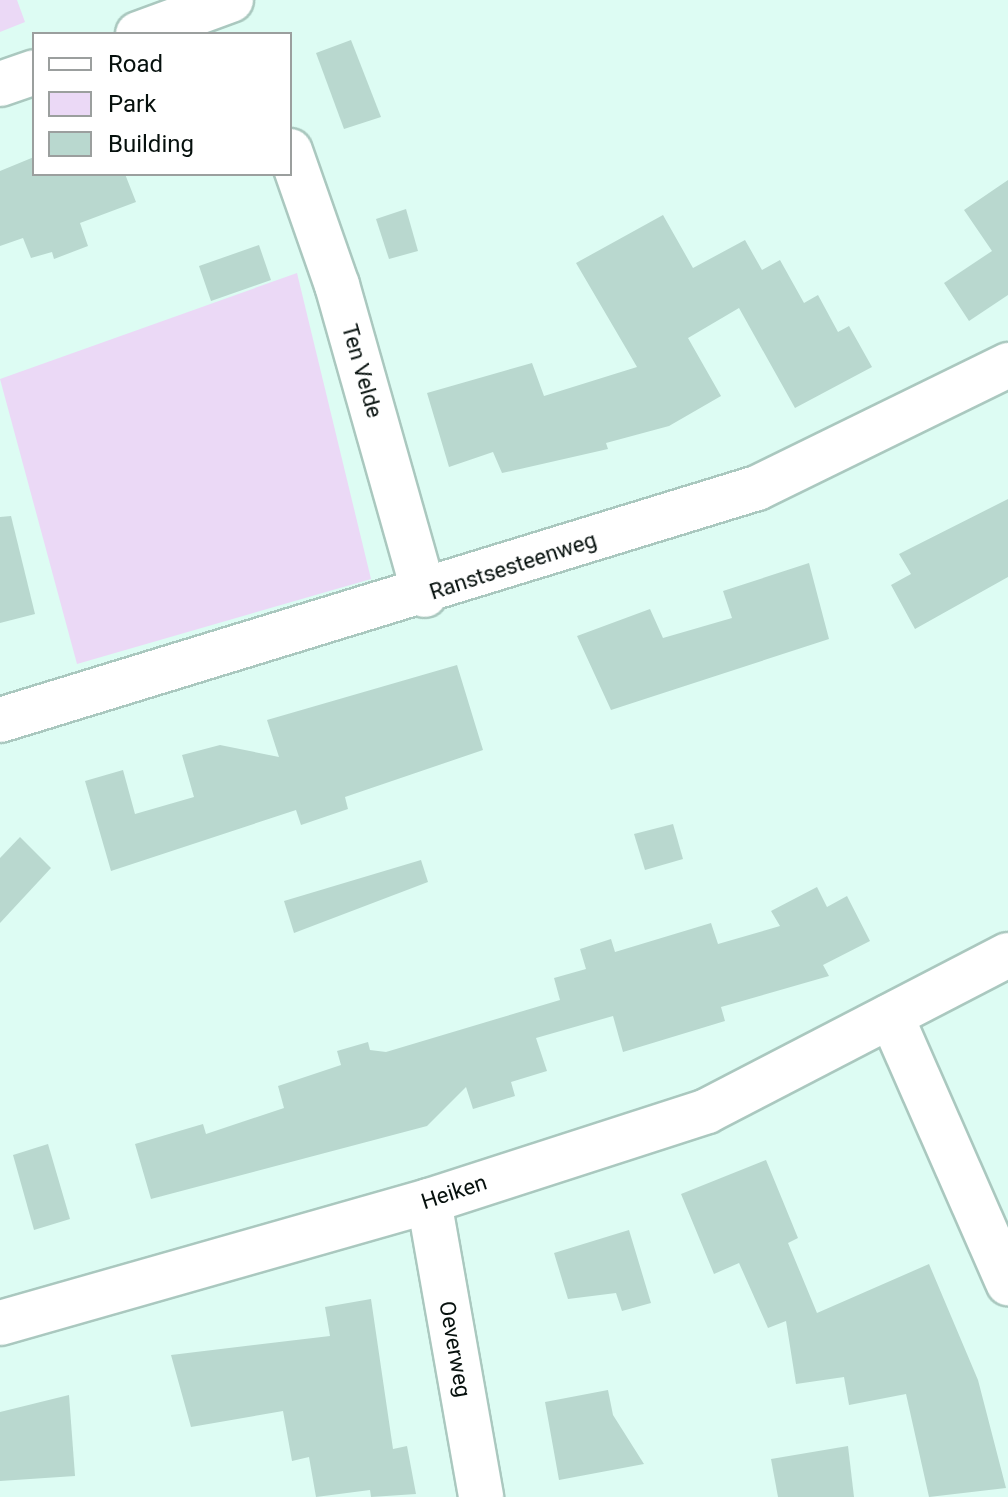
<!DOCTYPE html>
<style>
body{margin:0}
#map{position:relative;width:1008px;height:1497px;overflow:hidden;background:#ddfcf3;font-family:Roboto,sans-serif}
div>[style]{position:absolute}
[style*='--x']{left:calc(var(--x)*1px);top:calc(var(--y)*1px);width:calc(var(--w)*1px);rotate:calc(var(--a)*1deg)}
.green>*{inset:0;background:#ebd9f6}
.building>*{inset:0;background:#b9d8cf}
.roads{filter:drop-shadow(2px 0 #aac8bf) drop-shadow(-2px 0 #aac8bf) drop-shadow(0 2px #aac8bf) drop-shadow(0 -2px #aac8bf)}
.minor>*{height:44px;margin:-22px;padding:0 22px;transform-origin:22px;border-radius:22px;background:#fff}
span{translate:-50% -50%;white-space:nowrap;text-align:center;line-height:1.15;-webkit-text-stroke:8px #fff;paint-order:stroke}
.street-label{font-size:22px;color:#06100d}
.legend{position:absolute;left:32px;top:32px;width:260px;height:144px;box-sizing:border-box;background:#fff;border:2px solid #9b9f9e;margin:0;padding:10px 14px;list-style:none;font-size:24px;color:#06100d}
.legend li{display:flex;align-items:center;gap:16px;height:40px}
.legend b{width:40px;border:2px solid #9b9f9e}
</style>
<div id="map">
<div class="green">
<div style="clip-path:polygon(0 0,17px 0,25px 22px,0 32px)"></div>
<div style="clip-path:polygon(297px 273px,371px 579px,77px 664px,0 379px)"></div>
</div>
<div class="building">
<div style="clip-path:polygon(351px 40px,381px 117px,344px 129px,316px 53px)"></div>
<div style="clip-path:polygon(34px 157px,34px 174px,125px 174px,136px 202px,80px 223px,88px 246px,54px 259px,52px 252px,31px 258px,23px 238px,0 246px,0 171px)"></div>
<div style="clip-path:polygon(1008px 180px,1008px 295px,969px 321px,944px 283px,992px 251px,964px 210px)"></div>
<div style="clip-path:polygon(406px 209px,418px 251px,389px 259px,376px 219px)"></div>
<div style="clip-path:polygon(663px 215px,693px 268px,745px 240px,762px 270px,780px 260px,804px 303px,818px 295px,838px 332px,849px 326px,872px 367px,795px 408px,739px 308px,688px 338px,721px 396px,669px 426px,606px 443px,608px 449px,502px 473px,493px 452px,449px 467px,427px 393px,532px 363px,544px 396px,637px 367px,576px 263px)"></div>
<div style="clip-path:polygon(259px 245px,271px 280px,211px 301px,199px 266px)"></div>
<div style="clip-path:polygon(1008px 499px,1008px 577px,915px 629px,891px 585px,911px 574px,899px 554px)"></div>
<div style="clip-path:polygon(11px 516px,35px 614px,0 623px,0 517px)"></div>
<div style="clip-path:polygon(809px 563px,829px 639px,611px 710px,577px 636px,650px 609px,663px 638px,732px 618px,723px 591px)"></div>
<div style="clip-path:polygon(457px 665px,483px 750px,345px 797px,348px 809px,301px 825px,296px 810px,111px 871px,85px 781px,123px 770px,135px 814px,194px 797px,182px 755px,220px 745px,279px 757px,267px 720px)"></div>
<div style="clip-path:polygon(673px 824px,683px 859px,645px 870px,634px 834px)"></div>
<div style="clip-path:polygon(20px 837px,51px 868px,0 923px,0 858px)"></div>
<div style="clip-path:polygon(421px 860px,428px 882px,294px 933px,284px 901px)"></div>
<div style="clip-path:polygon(817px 887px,827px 907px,847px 896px,870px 941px,823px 965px,829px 976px,721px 1007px,725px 1021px,623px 1052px,613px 1016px,536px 1038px,547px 1071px,511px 1082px,515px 1096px,473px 1109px,466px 1087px,427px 1126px,151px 1199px,135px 1144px,203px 1124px,206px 1134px,284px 1108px,278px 1086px,341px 1065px,337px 1051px,368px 1042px,370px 1050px,386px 1052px,560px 1000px,554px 978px,586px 969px,580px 949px,611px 939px,615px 952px,711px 923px,718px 944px,780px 926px,771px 911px)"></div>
<div style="clip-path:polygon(48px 1144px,70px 1219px,34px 1230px,13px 1155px)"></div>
<div style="clip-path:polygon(766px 1160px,798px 1238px,788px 1243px,817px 1313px,929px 1264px,978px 1380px,1006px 1488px,929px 1497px,906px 1394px,849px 1405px,844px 1377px,796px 1384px,786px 1321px,768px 1328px,739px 1263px,714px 1274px,681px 1194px)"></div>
<div style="clip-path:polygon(629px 1230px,651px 1303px,622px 1311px,616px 1293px,568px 1299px,554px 1253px)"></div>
<div style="clip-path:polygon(371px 1299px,393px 1449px,407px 1446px,416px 1494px,371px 1497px,370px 1490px,316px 1497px,309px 1457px,292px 1461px,283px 1411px,191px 1427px,171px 1355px,330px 1336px,325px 1307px)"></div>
<div style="clip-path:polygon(608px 1390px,613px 1415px,644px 1464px,559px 1480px,545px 1402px)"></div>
<div style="clip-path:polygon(69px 1395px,75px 1476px,0 1481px,0 1412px)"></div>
<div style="clip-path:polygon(848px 1446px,854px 1497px,778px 1497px,771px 1459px)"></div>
</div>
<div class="roads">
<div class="minor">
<div style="--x:138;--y:34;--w:99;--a:-20.1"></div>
<div style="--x:0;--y:84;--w:36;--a:-19"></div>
<div style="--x:290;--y:151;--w:142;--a:70.7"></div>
<div style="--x:337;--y:285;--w:322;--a:74.2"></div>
<div style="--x:0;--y:720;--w:792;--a:-17.04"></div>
<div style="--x:757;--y:488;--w:280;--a:-26.1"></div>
<div style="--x:891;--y:1016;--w:292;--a:66.3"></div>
<div style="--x:429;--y:1201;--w:301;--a:80"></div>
<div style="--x:0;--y:1323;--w:446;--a:-15.9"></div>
<div style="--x:429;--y:1201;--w:292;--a:-17.9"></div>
<div style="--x:707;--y:1111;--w:339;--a:-27.4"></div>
</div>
</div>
<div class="street-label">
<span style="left:362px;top:371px;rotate:74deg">Ten Velde</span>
<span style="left:513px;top:566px;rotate:-18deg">Ranstsesteenweg</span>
<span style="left:454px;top:1192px;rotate:-18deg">Heiken</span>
<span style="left:455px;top:1349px;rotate:80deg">Oeverweg</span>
</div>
<ul class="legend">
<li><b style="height:10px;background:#fff"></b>Road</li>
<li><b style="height:22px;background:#ebd9f6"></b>Park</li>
<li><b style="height:22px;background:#b9d8cf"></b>Building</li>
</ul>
</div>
